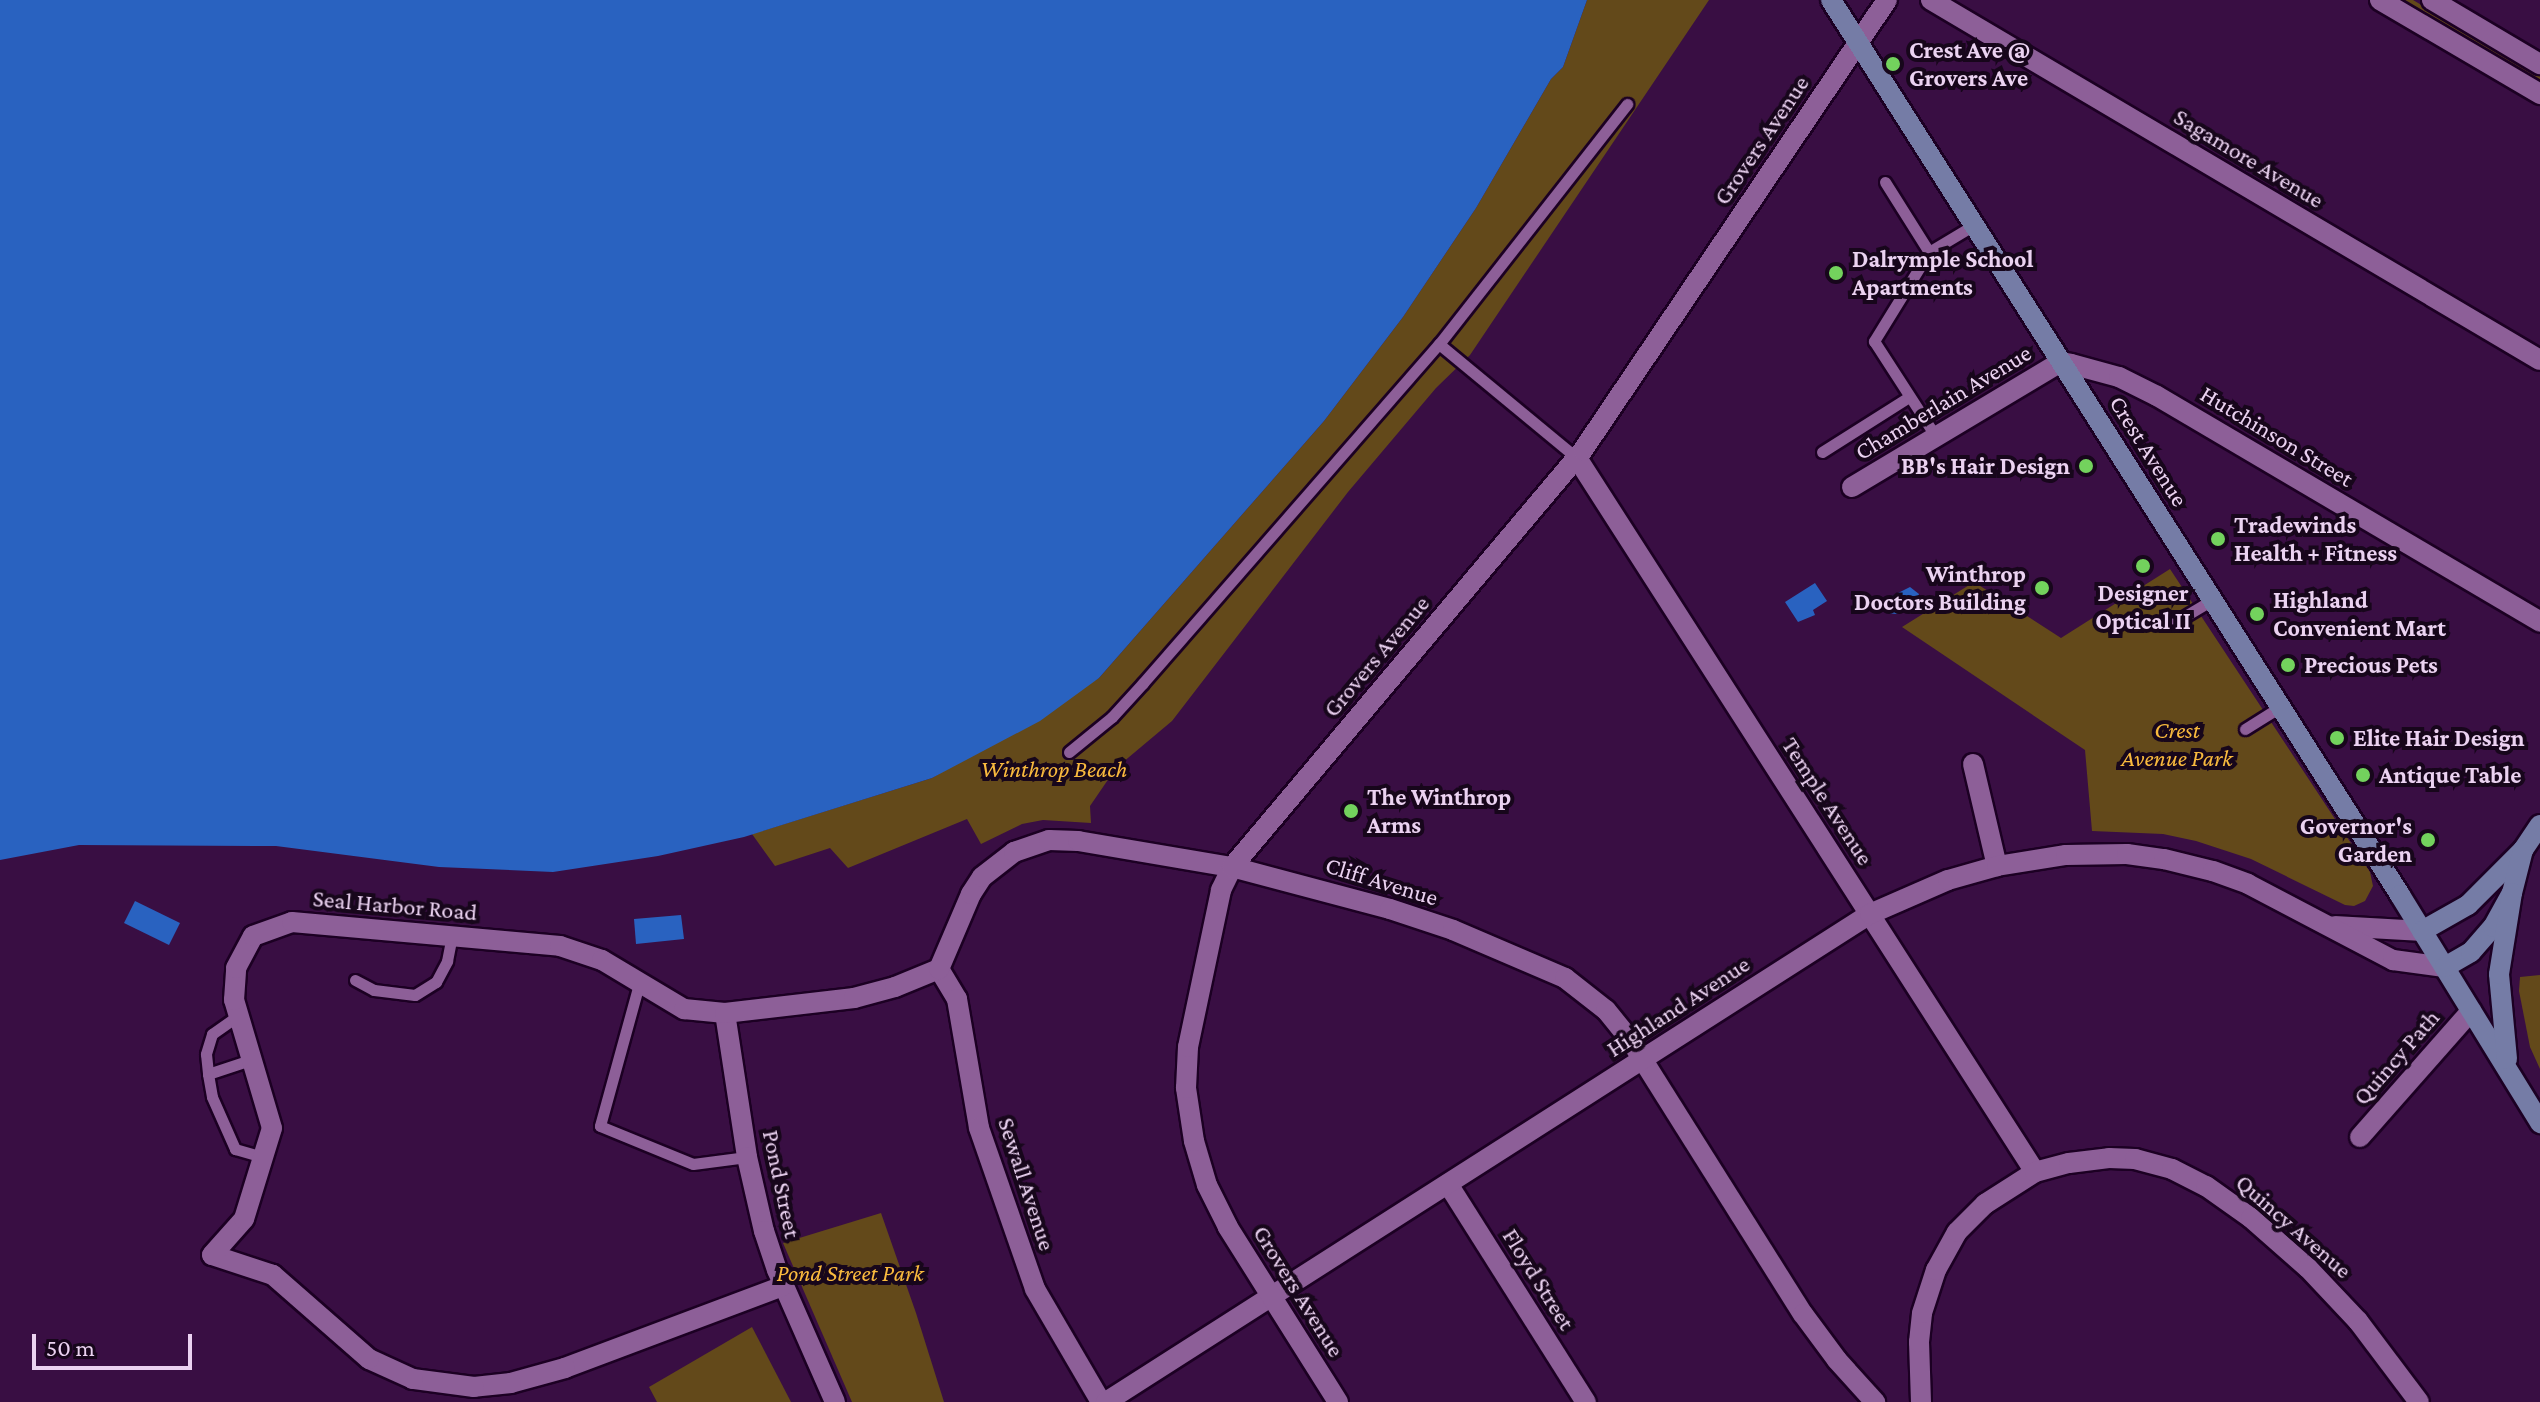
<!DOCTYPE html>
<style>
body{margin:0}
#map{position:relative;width:2540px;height:1402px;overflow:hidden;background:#390e43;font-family:"Crimson Pro",serif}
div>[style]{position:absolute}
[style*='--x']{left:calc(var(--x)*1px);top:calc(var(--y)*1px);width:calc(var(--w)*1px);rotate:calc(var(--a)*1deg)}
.green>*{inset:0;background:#63491a}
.water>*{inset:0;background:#2962c0}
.roads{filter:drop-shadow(2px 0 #1c0023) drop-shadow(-2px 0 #1c0023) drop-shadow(0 2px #1c0023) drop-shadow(0 -2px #1c0023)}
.service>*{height:11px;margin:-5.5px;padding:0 5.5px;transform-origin:5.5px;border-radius:5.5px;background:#8d5f98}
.minor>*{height:20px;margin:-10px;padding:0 10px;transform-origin:10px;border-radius:10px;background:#8d5f98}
.secondary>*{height:20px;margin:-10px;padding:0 10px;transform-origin:10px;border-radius:10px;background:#757ca6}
.dots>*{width:22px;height:22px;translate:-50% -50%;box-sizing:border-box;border:4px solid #17061b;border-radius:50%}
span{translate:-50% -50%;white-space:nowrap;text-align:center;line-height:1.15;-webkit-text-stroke:8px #17061b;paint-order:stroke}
.poi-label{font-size:24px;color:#ebd2f1;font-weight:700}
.left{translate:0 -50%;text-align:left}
.right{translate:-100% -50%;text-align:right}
.street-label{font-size:24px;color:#ebd2f1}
.park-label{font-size:24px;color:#f9ba3e;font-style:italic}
.scale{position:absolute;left:32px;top:1334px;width:160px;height:36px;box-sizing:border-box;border:4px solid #ebd2f1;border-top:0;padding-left:10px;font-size:24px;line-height:28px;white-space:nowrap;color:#ebd2f1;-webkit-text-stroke:6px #17061b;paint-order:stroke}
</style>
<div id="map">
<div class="green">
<div style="clip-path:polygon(1587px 0,1709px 0,1470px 355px,1436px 388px,1348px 492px,1172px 721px,1116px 768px,1090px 806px,1091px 823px,1043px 820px,1022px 824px,981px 844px,967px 819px,848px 868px,830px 848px,775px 866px,752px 834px,932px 778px,1099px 678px,1324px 421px,1403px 317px,1476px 208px,1551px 79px,1563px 67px)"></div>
<div style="clip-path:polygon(2398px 0,2413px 0,2540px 75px,2540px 84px)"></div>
<div style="clip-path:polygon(2170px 569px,2370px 872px,2373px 886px,2365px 901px,2354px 906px,2345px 905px,2251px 859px,2196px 841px,2163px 834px,2092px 831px,2085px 750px,1902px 627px,1974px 582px,2061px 638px)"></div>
<div style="clip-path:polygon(2540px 975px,2540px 1069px,2530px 1047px,2519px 991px,2520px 977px)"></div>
<div style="clip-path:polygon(881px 1213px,916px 1313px,944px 1402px,852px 1402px,783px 1243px)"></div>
<div style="clip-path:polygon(752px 1327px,791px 1402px,657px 1402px,649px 1387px)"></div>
</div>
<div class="water">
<div style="clip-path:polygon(0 0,1587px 0,1563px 67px,1551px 79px,1476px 208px,1403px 317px,1324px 421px,1099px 678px,1040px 721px,932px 778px,744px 837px,658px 856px,553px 872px,439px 867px,276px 846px,79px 845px,0 860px)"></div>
<div style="clip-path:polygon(1815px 583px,1827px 601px,1813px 610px,1815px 615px,1798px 622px,1785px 602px)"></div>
<div style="clip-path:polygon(1910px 587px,1919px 594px,1917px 601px,1896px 614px,1887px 613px,1884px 606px,1888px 598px)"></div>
<div style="clip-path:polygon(135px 901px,180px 923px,169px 945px,124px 923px)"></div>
<div style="clip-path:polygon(681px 915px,684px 939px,636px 944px,634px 919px)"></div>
</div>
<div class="roads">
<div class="service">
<div style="--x:1885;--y:182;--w:83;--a:57.8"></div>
<div style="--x:1929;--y:252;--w:52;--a:-31"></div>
<div style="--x:1929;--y:252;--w:105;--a:121.7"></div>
<div style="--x:1874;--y:341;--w:114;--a:57.1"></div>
<div style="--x:1439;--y:344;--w:179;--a:39.6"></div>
<div style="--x:1822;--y:452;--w:103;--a:-32.3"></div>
<div style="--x:2172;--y:624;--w:47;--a:-31"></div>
<div style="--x:2245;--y:729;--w:41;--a:-32.2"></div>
<div style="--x:1069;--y:752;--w:55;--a:-39.1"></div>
<div style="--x:1112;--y:717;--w:46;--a:-47.6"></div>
<div style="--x:1143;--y:683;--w:450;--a:-48.9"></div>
<div style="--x:1439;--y:344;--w:305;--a:-51.9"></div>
<div style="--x:355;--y:980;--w:21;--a:28"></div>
<div style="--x:374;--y:990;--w:41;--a:7"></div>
<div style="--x:415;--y:995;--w:25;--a:-32"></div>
<div style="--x:436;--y:982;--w:24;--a:-62"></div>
<div style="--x:447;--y:961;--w:25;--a:-79"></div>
<div style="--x:639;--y:984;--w:147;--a:105.4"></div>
<div style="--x:600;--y:1126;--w:100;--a:22.2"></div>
<div style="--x:693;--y:1164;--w:54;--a:-7.4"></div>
<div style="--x:239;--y:1015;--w:33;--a:145"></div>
<div style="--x:212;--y:1034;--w:21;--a:107"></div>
<div style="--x:206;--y:1054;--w:20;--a:84"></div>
<div style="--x:208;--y:1074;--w:23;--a:80"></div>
<div style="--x:212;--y:1097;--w:57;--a:66.1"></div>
<div style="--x:235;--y:1149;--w:29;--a:16"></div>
<div style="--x:208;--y:1074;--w:47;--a:-18.4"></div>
</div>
<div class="minor">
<div style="--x:1931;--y:0;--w:707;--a:30.59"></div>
<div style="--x:2380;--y:0;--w:186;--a:30.4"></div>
<div style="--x:2432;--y:0;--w:126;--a:30.7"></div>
<div style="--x:1577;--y:458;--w:848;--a:57.32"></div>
<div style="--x:1852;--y:487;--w:244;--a:-30.9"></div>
<div style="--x:2061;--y:362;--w:10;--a:11"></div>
<div style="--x:2071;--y:364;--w:50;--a:15.2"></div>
<div style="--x:2119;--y:377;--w:42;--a:26.6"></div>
<div style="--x:2157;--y:396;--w:445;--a:30.5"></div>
<div style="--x:1973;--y:764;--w:105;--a:76.8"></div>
<div style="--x:2335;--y:926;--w:87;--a:3.3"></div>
<div style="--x:939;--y:969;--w:35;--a:59"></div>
<div style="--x:957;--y:999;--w:131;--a:80.3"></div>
<div style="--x:979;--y:1128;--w:170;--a:70.8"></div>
<div style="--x:1035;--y:1289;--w:131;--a:59.7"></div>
<div style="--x:725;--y:1013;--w:146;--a:81.3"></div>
<div style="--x:747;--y:1157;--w:76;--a:77.1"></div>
<div style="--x:764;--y:1231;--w:41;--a:71.6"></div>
<div style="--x:777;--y:1270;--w:144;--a:66.3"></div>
<div style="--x:2360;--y:1137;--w:168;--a:-48.6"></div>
<div style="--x:1448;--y:1184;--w:258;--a:57.7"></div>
<div style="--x:783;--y:1286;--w:233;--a:159.4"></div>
<div style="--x:565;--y:1368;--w:56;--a:164.5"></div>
<div style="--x:511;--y:1383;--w:37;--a:174"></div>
<div style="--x:474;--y:1387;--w:62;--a:-172.5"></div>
<div style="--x:413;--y:1379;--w:48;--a:-155.6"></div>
<div style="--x:369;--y:1359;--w:128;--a:-138.8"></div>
<div style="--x:273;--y:1275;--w:64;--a:-161.8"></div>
<div style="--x:212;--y:1255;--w:48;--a:-48.4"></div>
<div style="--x:244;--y:1219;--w:95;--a:-72.9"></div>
<div style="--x:272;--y:1128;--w:134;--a:-106.5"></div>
<div style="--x:234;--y:1000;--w:32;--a:-86"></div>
<div style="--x:236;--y:968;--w:36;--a:-62"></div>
<div style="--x:253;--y:936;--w:41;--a:-19.7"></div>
<div style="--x:292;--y:922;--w:269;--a:5.1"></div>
<div style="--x:560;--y:946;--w:44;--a:18.4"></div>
<div style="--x:602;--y:960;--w:96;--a:30.9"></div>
<div style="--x:684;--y:1009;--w:41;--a:5.6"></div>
<div style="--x:725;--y:1013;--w:130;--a:-6.6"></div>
<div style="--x:854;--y:998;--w:42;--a:-15"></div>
<div style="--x:895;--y:987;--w:48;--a:-22.2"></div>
<div style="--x:939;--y:969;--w:82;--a:-66.9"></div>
<div style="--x:971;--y:894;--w:20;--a:-57"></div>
<div style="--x:982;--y:877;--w:41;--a:-38"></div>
<div style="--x:1014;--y:852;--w:37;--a:-19"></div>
<div style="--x:1049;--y:840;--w:29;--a:2"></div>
<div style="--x:1078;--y:841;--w:156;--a:9.6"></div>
<div style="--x:1232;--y:867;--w:163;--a:14.9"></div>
<div style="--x:1390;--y:909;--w:66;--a:18.4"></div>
<div style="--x:1453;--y:930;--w:122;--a:23.2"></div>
<div style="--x:1565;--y:978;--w:52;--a:38"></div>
<div style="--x:1606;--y:1010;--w:36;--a:51"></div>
<div style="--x:1629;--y:1038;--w:326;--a:57.8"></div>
<div style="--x:1803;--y:1314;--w:57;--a:53.5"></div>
<div style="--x:1837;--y:1360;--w:57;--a:47.9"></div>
<div style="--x:1106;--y:1402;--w:907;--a:-32.57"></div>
<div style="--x:1870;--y:914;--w:85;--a:-23.6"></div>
<div style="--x:1948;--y:880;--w:51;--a:-15.9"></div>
<div style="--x:1997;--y:866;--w:70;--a:-9.1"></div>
<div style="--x:2066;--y:855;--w:61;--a:-0.9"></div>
<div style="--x:2127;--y:854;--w:37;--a:8"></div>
<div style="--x:2164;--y:859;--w:50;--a:13.8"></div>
<div style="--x:2213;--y:871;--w:37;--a:20"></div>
<div style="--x:2248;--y:884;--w:164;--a:27.7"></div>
<div style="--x:2393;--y:960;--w:52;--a:7.7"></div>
<div style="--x:1338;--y:1402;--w:207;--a:-122.2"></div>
<div style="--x:1228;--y:1227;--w:47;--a:-116.6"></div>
<div style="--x:1207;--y:1185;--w:46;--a:-106.5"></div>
<div style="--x:1194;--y:1141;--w:54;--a:-98.6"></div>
<div style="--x:1186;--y:1088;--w:41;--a:-87.2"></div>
<div style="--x:1188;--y:1047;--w:160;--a:-78.1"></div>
<div style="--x:1221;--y:890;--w:25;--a:-64"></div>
<div style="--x:1232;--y:867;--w:545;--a:-49.91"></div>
<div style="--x:1583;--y:450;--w:543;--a:-55.96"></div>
<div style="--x:1921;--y:1402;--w:60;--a:-91.9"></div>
<div style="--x:1919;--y:1342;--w:29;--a:-84"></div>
<div style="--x:1922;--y:1313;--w:45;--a:-72"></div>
<div style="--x:1936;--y:1270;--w:43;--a:-61.1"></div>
<div style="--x:1957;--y:1232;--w:40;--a:-45"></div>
<div style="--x:1985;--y:1204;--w:59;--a:-32.6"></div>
<div style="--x:2035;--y:1172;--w:35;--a:-15"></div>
<div style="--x:2069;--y:1163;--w:40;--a:-7.1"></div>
<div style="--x:2109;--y:1158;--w:26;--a:2"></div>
<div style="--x:2135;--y:1159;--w:38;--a:15"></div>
<div style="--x:2172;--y:1169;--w:38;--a:27"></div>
<div style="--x:2206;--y:1186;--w:55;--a:35.4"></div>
<div style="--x:2251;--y:1218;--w:76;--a:41.3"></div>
<div style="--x:2308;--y:1268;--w:73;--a:46.7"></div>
<div style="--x:2358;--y:1321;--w:101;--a:53"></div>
</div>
<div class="secondary">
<div style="--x:1831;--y:0;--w:1061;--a:57.55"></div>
<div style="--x:2400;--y:895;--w:268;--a:58.4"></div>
<div style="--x:2422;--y:931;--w:53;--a:-29.5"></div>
<div style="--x:2468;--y:905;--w:78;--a:-45"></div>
<div style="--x:2523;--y:850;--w:30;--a:-56"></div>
<div style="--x:2445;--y:967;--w:30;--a:-30"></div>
<div style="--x:2471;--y:952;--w:33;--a:-49"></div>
<div style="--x:2493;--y:927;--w:39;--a:-61"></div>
<div style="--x:2512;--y:893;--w:44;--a:-75.7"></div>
<div style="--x:2507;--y:1059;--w:85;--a:-95.4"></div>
<div style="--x:2499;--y:974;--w:82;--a:-80.9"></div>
</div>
</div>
<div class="dots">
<div style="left:1893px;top:64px;background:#73d25d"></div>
<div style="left:1836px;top:273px;background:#73d25d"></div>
<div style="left:2086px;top:466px;background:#73d25d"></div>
<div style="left:2218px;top:539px;background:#73d25d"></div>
<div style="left:2143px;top:566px;background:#73d25d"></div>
<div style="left:2042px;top:588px;background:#73d25d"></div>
<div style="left:2257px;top:614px;background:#73d25d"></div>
<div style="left:2288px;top:665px;background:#73d25d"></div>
<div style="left:2337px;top:738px;background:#73d25d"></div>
<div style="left:2363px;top:775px;background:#73d25d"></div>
<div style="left:1351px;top:811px;background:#73d25d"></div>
<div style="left:2428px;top:840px;background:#73d25d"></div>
</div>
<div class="poi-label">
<span class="left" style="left:1909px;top:64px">Crest Ave @<br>Grovers Ave</span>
<span class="left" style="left:1852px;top:273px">Dalrymple School<br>Apartments</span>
<span class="right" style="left:2070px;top:466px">BB's Hair Design</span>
<span class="left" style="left:2234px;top:539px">Tradewinds<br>Health + Fitness</span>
<span class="right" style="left:2026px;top:588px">Winthrop<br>Doctors Building</span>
<span style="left:2143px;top:607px">Designer<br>Optical II</span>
<span class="left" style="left:2273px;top:614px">Highland<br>Convenient Mart</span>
<span class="left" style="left:2304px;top:665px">Precious Pets</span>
<span class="left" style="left:2353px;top:738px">Elite Hair Design</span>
<span class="left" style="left:2379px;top:775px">Antique Table</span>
<span class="left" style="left:1367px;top:811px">The Winthrop<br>Arms</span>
<span class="right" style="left:2412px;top:840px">Governor's<br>Garden</span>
</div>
<div class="street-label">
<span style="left:1761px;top:140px;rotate:-56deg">Grovers Avenue</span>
<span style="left:2249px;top:158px;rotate:31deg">Sagamore Avenue</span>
<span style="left:1943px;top:402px;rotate:-31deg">Chamberlain Avenue</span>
<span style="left:2277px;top:436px;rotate:31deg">Hutchinson Street</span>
<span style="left:2149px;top:451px;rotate:58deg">Crest Avenue</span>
<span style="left:1376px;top:656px;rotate:-50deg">Grovers Avenue</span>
<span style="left:1828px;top:801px;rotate:57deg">Temple Avenue</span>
<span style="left:1382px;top:881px;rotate:17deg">Cliff Avenue</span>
<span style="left:395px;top:905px;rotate:5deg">Seal Harbor Road</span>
<span style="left:1678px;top:1006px;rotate:-33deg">Highland Avenue</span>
<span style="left:2396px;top:1057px;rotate:-49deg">Quincy Path</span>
<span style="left:782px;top:1184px;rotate:78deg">Pond Street</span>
<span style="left:1027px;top:1184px;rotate:72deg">Sewall Avenue</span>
<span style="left:2294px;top:1226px;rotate:41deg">Quincy Avenue</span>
<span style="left:1539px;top:1279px;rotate:58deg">Floyd Street</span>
<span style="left:1299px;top:1291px;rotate:58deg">Grovers Avenue</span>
</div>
<div class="park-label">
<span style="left:2177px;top:744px">Crest<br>Avenue Park</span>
<span style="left:1054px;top:769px">Winthrop Beach</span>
<span style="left:850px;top:1273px">Pond Street Park</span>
</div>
<div class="scale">50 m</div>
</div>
